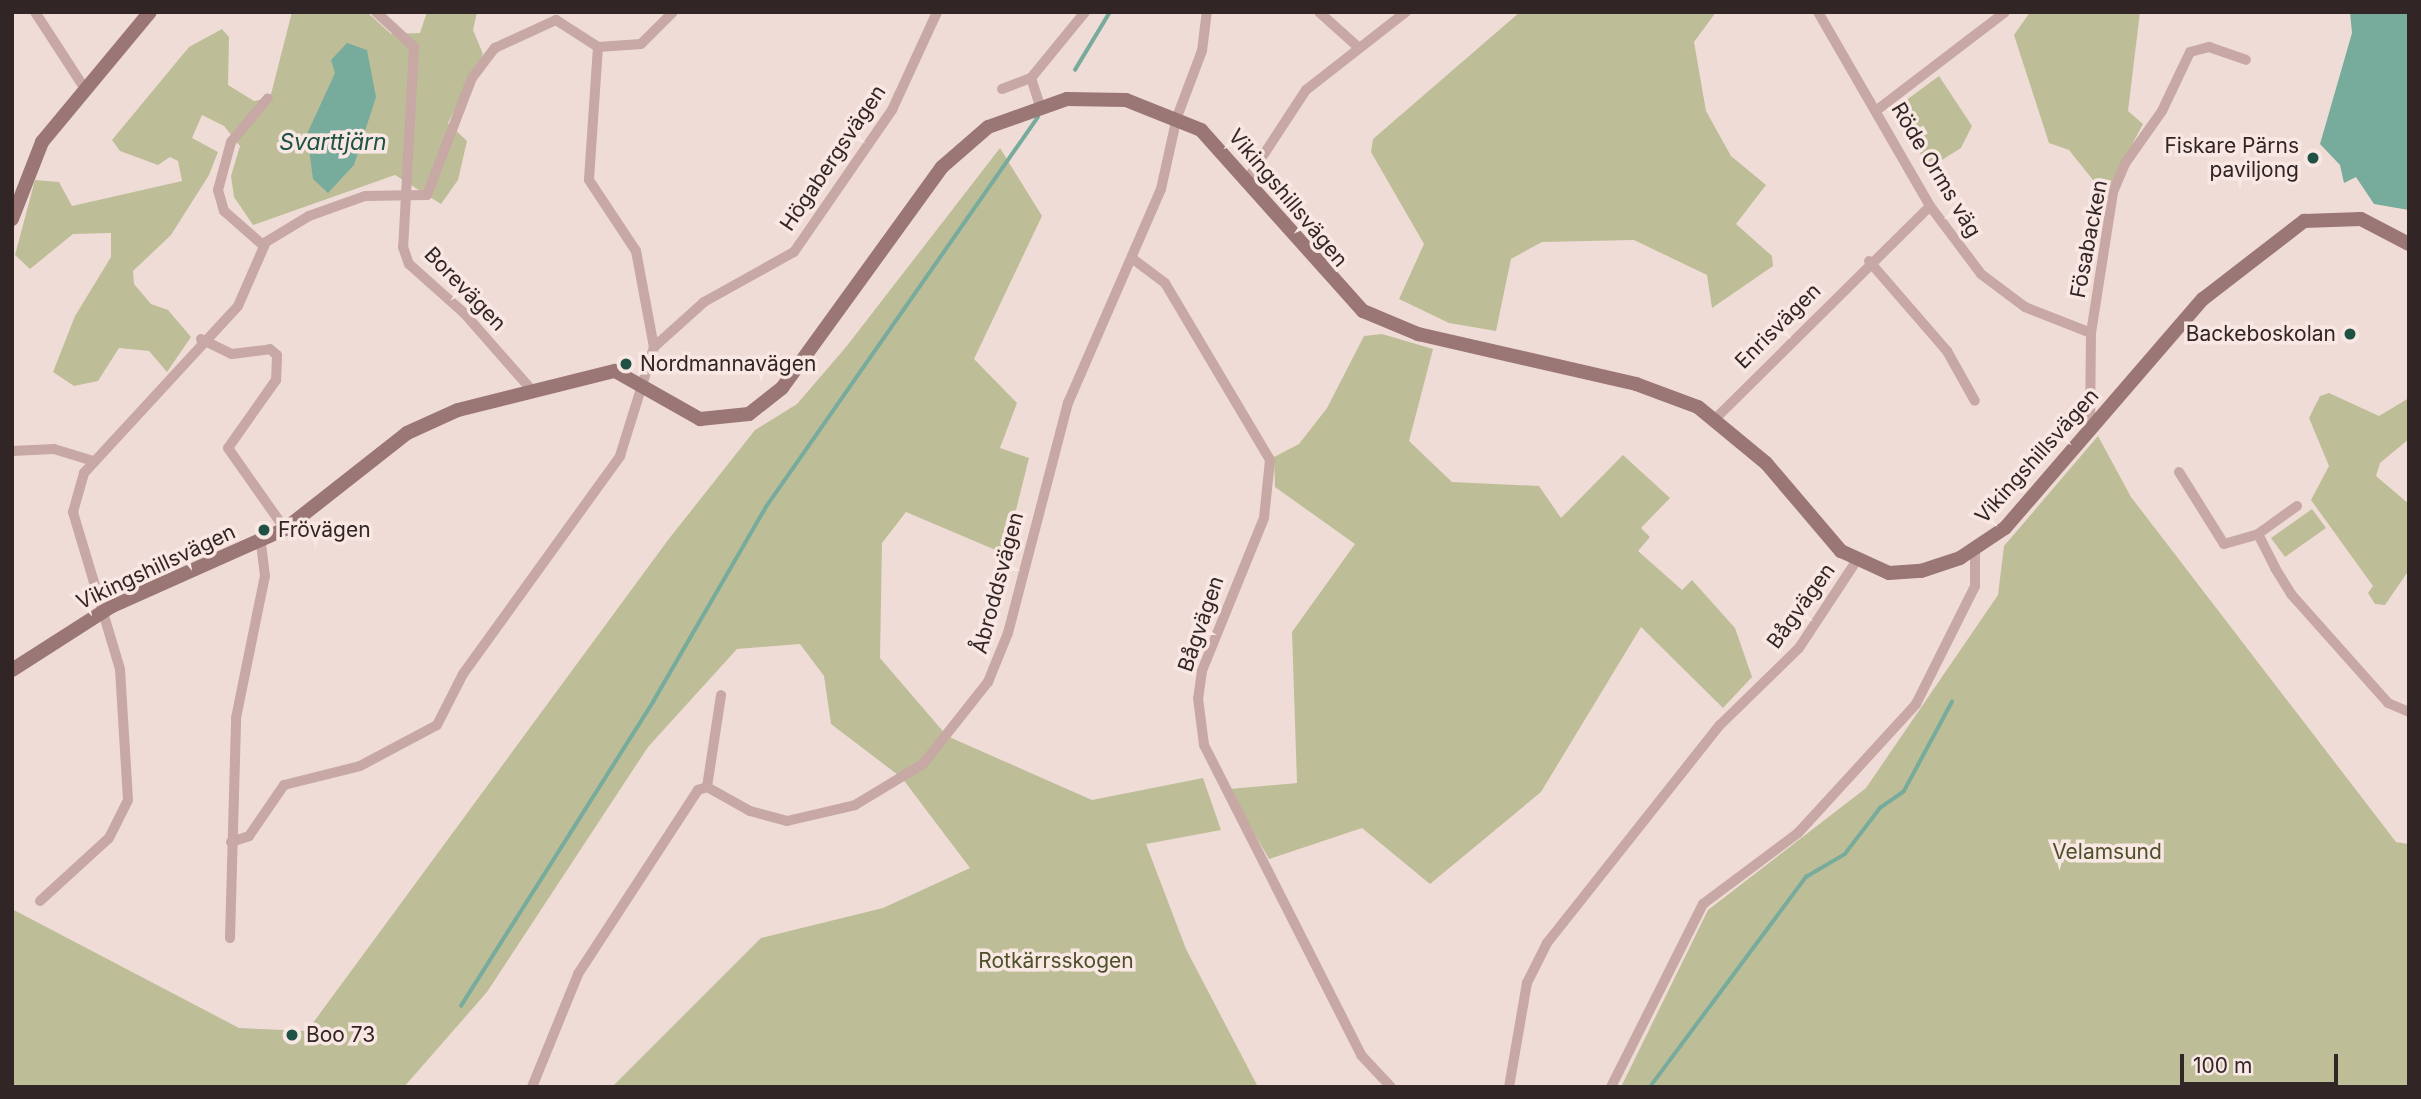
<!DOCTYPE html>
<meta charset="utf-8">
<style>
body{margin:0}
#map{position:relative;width:2421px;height:1099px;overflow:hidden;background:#f0dcd7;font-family:Inter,sans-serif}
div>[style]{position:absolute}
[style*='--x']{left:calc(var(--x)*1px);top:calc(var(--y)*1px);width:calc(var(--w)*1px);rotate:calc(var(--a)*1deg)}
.green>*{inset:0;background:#bdbe98}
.water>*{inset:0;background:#77ab9c}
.stream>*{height:3.5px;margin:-1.75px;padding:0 1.75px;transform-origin:1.75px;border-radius:1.75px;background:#77ab9c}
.street>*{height:10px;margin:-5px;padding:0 5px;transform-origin:5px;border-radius:5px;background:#c7a8a4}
.secondary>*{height:14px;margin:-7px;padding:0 7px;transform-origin:7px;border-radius:7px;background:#9a7775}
.dots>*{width:19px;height:19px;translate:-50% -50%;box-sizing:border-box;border:4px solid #f8e7e3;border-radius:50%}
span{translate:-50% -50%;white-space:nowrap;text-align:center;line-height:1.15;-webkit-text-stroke:7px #f8e7e3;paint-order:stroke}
.poi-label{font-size:21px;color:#322525}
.right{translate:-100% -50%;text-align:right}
.left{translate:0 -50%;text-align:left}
.street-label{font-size:21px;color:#322525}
.park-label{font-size:21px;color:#4e502a}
.water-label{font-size:23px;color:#1d5244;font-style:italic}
.frame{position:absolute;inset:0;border:14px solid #322525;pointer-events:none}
.scale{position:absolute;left:2180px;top:1054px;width:158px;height:32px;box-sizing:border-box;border:4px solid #322525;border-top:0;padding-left:9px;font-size:21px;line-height:24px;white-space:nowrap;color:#322525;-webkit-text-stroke:5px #f8e7e3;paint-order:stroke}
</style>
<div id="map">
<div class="green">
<div style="clip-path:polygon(292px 12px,367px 12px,391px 34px,420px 33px,427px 12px,477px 12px,473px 30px,483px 54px,448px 123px,467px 141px,458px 180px,441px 204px,395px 175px,253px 225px,234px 197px,231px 176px,240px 146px,224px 126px,202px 115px,192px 138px,218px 152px,209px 175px,171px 235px,133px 271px,134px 284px,151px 304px,168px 310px,191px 337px,167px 372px,149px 351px,119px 348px,98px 381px,74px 386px,53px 372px,75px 316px,111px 257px,111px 233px,73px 234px,30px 269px,15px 255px,35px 180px,59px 182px,72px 206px,182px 181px,178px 161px,170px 157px,158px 165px,120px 151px,112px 140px,189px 47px,222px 29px,229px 37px,228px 85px,254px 101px,270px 98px)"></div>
<div style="clip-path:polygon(1520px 12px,1716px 12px,1694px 42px,1706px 111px,1731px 156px,1766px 185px,1736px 224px,1772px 256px,1773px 266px,1712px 308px,1707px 275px,1634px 240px,1542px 242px,1511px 259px,1496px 331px,1449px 323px,1399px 299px,1424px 244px,1371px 152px,1373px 139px)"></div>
<div style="clip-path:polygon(2030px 12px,2140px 12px,2128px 111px,2143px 124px,2105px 195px,2069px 150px,2049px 143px,2014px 35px)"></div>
<div style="clip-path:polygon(1939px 76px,1972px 126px,1961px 148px,1929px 168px,1899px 118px,1901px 104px)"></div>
<div style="clip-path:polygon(1000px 148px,1042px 216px,974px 359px,1017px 403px,1000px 448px,1029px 458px,1005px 554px,906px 512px,882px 543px,880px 658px,947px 736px,1092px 800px,1203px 778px,1221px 830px,1146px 844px,1186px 949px,1258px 1087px,612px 1087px,761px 938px,883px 908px,970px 868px,902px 778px,831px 724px,824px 676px,800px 644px,737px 649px,648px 747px,487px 992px,404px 1087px,12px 1087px,12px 909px,239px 1028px,307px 1031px,668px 540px,755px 430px,797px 404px,846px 347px)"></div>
<div style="clip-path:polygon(1382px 334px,1433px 349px,1409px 441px,1452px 482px,1539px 486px,1561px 518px,1623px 455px,1670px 498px,1641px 528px,1650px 537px,1638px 551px,1682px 590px,1692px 580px,1735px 628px,1752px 677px,1723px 708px,1641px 627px,1541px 792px,1430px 884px,1362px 828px,1269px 859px,1229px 789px,1297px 783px,1292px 632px,1355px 544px,1275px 487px,1274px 457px,1299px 444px,1327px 408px,1364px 336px)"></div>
<div style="clip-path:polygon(2329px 393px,2379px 416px,2409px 398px,2409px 439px,2380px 463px,2376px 476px,2409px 504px,2409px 570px,2385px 605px,2375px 604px,2368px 593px,2373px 586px,2311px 500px,2329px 466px,2309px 418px,2320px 396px)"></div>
<div style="clip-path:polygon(2098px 436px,2131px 497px,2396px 842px,2409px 844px,2409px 1087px,1621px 1087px,1708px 910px,1866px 788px,1998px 595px,2004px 546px)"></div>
<div style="clip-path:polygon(2312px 509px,2326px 528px,2285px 557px,2271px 538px)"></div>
</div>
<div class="water">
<div style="clip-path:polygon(2350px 12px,2409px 12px,2409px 210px,2374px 204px,2356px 177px,2344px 183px,2340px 165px,2320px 144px,2352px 33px)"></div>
<div style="clip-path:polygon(347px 43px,367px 50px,376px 97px,354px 165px,328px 193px,313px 179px,307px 134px,335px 73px,331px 60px)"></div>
</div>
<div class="stream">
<div style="--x:1075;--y:70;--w:68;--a:-58.9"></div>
<div style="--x:461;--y:1006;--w:360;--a:-57.7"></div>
<div style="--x:653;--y:702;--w:225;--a:-59.9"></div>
<div style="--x:766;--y:507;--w:475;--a:-55.1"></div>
<div style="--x:1650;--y:1087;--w:262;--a:-53.4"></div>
<div style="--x:1806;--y:877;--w:45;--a:-30.5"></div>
<div style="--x:1845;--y:854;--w:58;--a:-52.7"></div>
<div style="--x:1880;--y:808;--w:29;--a:-35"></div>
<div style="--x:1904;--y:791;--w:101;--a:-61.7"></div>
</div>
<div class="street">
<div style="--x:35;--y:12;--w:88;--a:57"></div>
<div style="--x:376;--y:12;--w:52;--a:42.6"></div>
<div style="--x:414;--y:47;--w:200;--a:93.1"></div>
<div style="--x:403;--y:247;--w:18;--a:71"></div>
<div style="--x:409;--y:264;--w:74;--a:41.7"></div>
<div style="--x:464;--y:313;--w:100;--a:48.7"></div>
<div style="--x:1319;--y:12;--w:52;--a:41.9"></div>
<div style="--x:1818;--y:12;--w:224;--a:60"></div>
<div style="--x:1930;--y:206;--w:85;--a:53.1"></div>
<div style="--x:1981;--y:274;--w:55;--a:36.9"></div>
<div style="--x:2025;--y:307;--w:71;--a:21.5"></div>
<div style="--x:598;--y:47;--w:133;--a:93.9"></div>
<div style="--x:589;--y:180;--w:85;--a:56.5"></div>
<div style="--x:636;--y:251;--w:98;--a:79.4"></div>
<div style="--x:1031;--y:78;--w:85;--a:-50.7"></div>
<div style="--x:1002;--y:89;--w:31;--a:-21"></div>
<div style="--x:1031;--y:78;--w:28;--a:72"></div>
<div style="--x:1877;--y:110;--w:161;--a:-37.4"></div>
<div style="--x:1249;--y:177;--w:104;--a:-56.8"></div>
<div style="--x:1306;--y:90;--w:127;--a:-38"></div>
<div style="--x:264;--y:246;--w:53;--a:-138.8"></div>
<div style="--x:224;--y:211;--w:22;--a:-106"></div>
<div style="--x:218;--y:190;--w:50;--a:-74.8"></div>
<div style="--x:231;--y:142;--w:57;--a:-49.9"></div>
<div style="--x:1133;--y:259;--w:40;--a:37"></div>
<div style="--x:1165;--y:283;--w:206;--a:59.3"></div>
<div style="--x:1270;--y:460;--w:58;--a:95.9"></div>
<div style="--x:1264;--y:518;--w:165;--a:112.1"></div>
<div style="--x:1202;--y:671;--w:27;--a:98"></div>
<div style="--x:1198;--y:698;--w:47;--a:82.7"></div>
<div style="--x:1204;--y:745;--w:347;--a:63.1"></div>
<div style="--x:1361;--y:1055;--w:44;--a:46.8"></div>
<div style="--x:1869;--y:261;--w:119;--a:49.1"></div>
<div style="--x:1947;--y:351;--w:57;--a:60.8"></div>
<div style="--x:201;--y:339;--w:34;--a:26"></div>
<div style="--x:232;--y:354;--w:38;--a:-7"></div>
<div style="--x:270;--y:349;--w:9;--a:41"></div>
<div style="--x:277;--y:355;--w:25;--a:92"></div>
<div style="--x:276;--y:380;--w:83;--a:125.2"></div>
<div style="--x:228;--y:448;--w:99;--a:54.9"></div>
<div style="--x:1716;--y:418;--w:301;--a:-44.7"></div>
<div style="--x:2090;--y:427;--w:94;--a:-89.4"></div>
<div style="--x:2091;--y:333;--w:143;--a:-81.1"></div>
<div style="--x:2113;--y:192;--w:33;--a:-67"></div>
<div style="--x:2126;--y:162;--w:62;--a:-54.8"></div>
<div style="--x:2162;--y:111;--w:65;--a:-64.6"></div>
<div style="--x:2190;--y:52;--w:20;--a:-15"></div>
<div style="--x:2209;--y:47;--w:39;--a:19"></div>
<div style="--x:12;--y:451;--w:42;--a:-2.7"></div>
<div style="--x:54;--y:449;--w:41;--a:17.1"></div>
<div style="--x:2179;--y:472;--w:85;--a:58"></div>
<div style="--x:2224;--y:544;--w:35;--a:-16"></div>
<div style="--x:2297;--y:506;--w:48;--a:144.3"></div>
<div style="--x:2258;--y:534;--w:38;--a:63"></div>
<div style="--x:2275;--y:568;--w:31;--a:58"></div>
<div style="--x:2291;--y:594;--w:146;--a:48.3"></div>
<div style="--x:2388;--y:703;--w:23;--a:23"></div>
<div style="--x:707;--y:787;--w:93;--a:-81.3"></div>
<div style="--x:231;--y:842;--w:19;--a:-18"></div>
<div style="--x:249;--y:836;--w:62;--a:-55.5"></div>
<div style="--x:284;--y:785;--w:78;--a:-14"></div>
<div style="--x:360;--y:766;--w:87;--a:-28"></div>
<div style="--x:437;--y:725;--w:57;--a:-63"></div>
<div style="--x:463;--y:674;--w:269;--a:-54.2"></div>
<div style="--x:620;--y:456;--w:114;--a:-72.7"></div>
<div style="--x:654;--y:347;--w:67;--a:-42"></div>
<div style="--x:704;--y:302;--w:103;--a:-29.1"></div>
<div style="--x:794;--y:252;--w:173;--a:-55.4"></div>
<div style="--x:892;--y:110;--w:108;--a:-65.3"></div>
<div style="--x:40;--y:901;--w:93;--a:-42.4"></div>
<div style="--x:109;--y:838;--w:42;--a:-63.4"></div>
<div style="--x:128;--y:800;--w:131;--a:-93.5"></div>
<div style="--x:120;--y:669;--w:164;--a:-106.7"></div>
<div style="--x:73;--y:512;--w:41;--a:-74.2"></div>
<div style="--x:84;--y:473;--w:227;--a:-47.3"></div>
<div style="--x:238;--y:306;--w:70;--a:-66.4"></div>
<div style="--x:266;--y:242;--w:50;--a:-31.2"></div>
<div style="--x:309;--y:216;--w:59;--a:-19.7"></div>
<div style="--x:365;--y:196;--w:62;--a:-0.9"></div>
<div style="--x:427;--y:195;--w:125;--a:-69"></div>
<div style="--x:472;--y:78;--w:38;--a:-53"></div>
<div style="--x:495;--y:48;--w:67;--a:-24.7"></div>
<div style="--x:556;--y:20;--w:50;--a:32.7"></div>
<div style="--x:598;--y:47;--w:43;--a:-4"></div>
<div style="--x:641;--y:44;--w:45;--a:-45"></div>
<div style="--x:230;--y:938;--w:220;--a:-88.4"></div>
<div style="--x:236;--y:718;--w:145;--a:-78.5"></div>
<div style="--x:265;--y:576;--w:35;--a:-97"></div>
<div style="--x:532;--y:1087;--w:122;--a:-67.8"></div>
<div style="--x:578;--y:974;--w:220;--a:-56.9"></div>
<div style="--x:698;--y:790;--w:9;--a:-18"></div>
<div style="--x:707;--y:787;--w:49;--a:29.2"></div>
<div style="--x:750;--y:811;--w:38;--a:15"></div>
<div style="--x:787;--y:821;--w:70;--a:-13.2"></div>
<div style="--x:855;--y:805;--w:79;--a:-31.1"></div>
<div style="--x:923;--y:764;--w:105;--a:-51.6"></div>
<div style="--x:988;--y:682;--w:53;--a:-67.8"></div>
<div style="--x:1008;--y:633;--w:238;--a:-75.4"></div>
<div style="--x:1068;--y:403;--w:233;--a:-66.5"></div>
<div style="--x:1161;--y:189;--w:74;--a:-77.5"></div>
<div style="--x:1177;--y:117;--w:71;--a:-69.3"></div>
<div style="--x:1202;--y:51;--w:39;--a:-83"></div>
<div style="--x:1509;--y:1087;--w:106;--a:-80.2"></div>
<div style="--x:1527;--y:983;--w:45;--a:-63.4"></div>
<div style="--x:1547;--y:943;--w:278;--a:-51.6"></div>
<div style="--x:1720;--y:725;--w:110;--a:-44.3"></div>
<div style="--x:1799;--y:648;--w:105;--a:-56.6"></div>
<div style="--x:1611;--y:1087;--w:205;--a:-63.3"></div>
<div style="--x:1703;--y:904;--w:119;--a:-36.8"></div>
<div style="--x:1798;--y:833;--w:175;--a:-47.5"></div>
<div style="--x:1916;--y:704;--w:132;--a:-63.4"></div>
<div style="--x:1975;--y:586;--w:34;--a:-90"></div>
</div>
<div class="secondary">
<div style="--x:12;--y:219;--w:83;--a:-68.7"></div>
<div style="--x:42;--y:142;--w:169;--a:-50.3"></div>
<div style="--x:12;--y:670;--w:119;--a:-32.6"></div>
<div style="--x:112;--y:606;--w:189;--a:-24"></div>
<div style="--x:285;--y:529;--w:155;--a:-38.2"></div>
<div style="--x:407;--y:433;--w:56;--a:-24.3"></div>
<div style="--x:458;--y:410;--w:162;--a:-14"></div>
<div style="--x:615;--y:371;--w:98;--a:29.5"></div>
<div style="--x:700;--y:419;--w:49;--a:-5.8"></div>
<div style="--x:749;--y:414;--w:42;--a:-38.2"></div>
<div style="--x:782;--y:388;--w:273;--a:-54.1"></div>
<div style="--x:942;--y:167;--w:61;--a:-41"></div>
<div style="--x:988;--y:127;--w:84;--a:-19.5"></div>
<div style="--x:1067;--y:99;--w:59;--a:1"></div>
<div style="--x:1126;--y:100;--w:81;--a:21.8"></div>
<div style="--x:1201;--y:130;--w:243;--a:48.2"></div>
<div style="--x:1363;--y:311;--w:60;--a:22.7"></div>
<div style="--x:1418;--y:334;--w:224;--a:12.9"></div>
<div style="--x:1636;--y:384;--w:66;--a:20.4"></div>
<div style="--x:1698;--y:407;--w:88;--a:39.5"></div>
<div style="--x:1766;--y:463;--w:116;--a:49.6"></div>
<div style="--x:1841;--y:551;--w:53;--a:24.6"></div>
<div style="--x:1889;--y:573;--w:32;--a:-4"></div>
<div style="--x:1921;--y:571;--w:41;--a:-18.4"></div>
<div style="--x:1960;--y:558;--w:54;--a:-33.7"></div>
<div style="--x:2005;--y:528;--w:303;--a:-49.2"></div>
<div style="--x:2203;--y:299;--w:128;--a:-37.7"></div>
<div style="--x:2304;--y:221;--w:57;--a:-2"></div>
<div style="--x:2361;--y:219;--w:54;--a:27.5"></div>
</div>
<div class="dots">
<div style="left:2313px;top:158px;background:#1d5244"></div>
<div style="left:2350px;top:334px;background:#1d5244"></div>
<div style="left:626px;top:364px;background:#1d5244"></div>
<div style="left:264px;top:530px;background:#1d5244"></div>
<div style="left:292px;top:1035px;background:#1d5244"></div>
</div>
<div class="poi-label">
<span class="right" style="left:2299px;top:158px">Fiskare Pärns<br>paviljong</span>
<span class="right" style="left:2336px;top:334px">Backeboskolan</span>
<span class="left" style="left:640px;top:364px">Nordmannavägen</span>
<span class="left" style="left:278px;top:530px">Frövägen</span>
<span class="left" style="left:306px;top:1035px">Boo 73</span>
</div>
<div class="street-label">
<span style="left:833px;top:158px;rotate:-56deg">Högabergsvägen</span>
<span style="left:1936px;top:170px;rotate:59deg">Röde Orms väg</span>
<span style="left:1288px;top:198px;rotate:50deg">Vikingshillsvägen</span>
<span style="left:2089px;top:239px;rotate:-79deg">Fösabacken</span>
<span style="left:465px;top:289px;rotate:46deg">Borevägen</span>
<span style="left:1778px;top:326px;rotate:-45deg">Enrisvägen</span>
<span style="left:2037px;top:456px;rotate:-48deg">Vikingshillsvägen</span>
<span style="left:156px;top:567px;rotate:-25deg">Vikingshillsvägen</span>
<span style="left:998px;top:583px;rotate:-75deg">Åbroddsvägen</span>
<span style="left:1801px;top:606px;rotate:-54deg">Bågvägen</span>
<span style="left:1201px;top:624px;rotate:-71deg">Bågvägen</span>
</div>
<div class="park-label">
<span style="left:2107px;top:852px">Velamsund</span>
<span style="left:1056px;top:961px">Rotkärrsskogen</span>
</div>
<div class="water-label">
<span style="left:333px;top:142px">Svarttjärn</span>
</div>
<div class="frame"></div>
<div class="scale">100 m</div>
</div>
